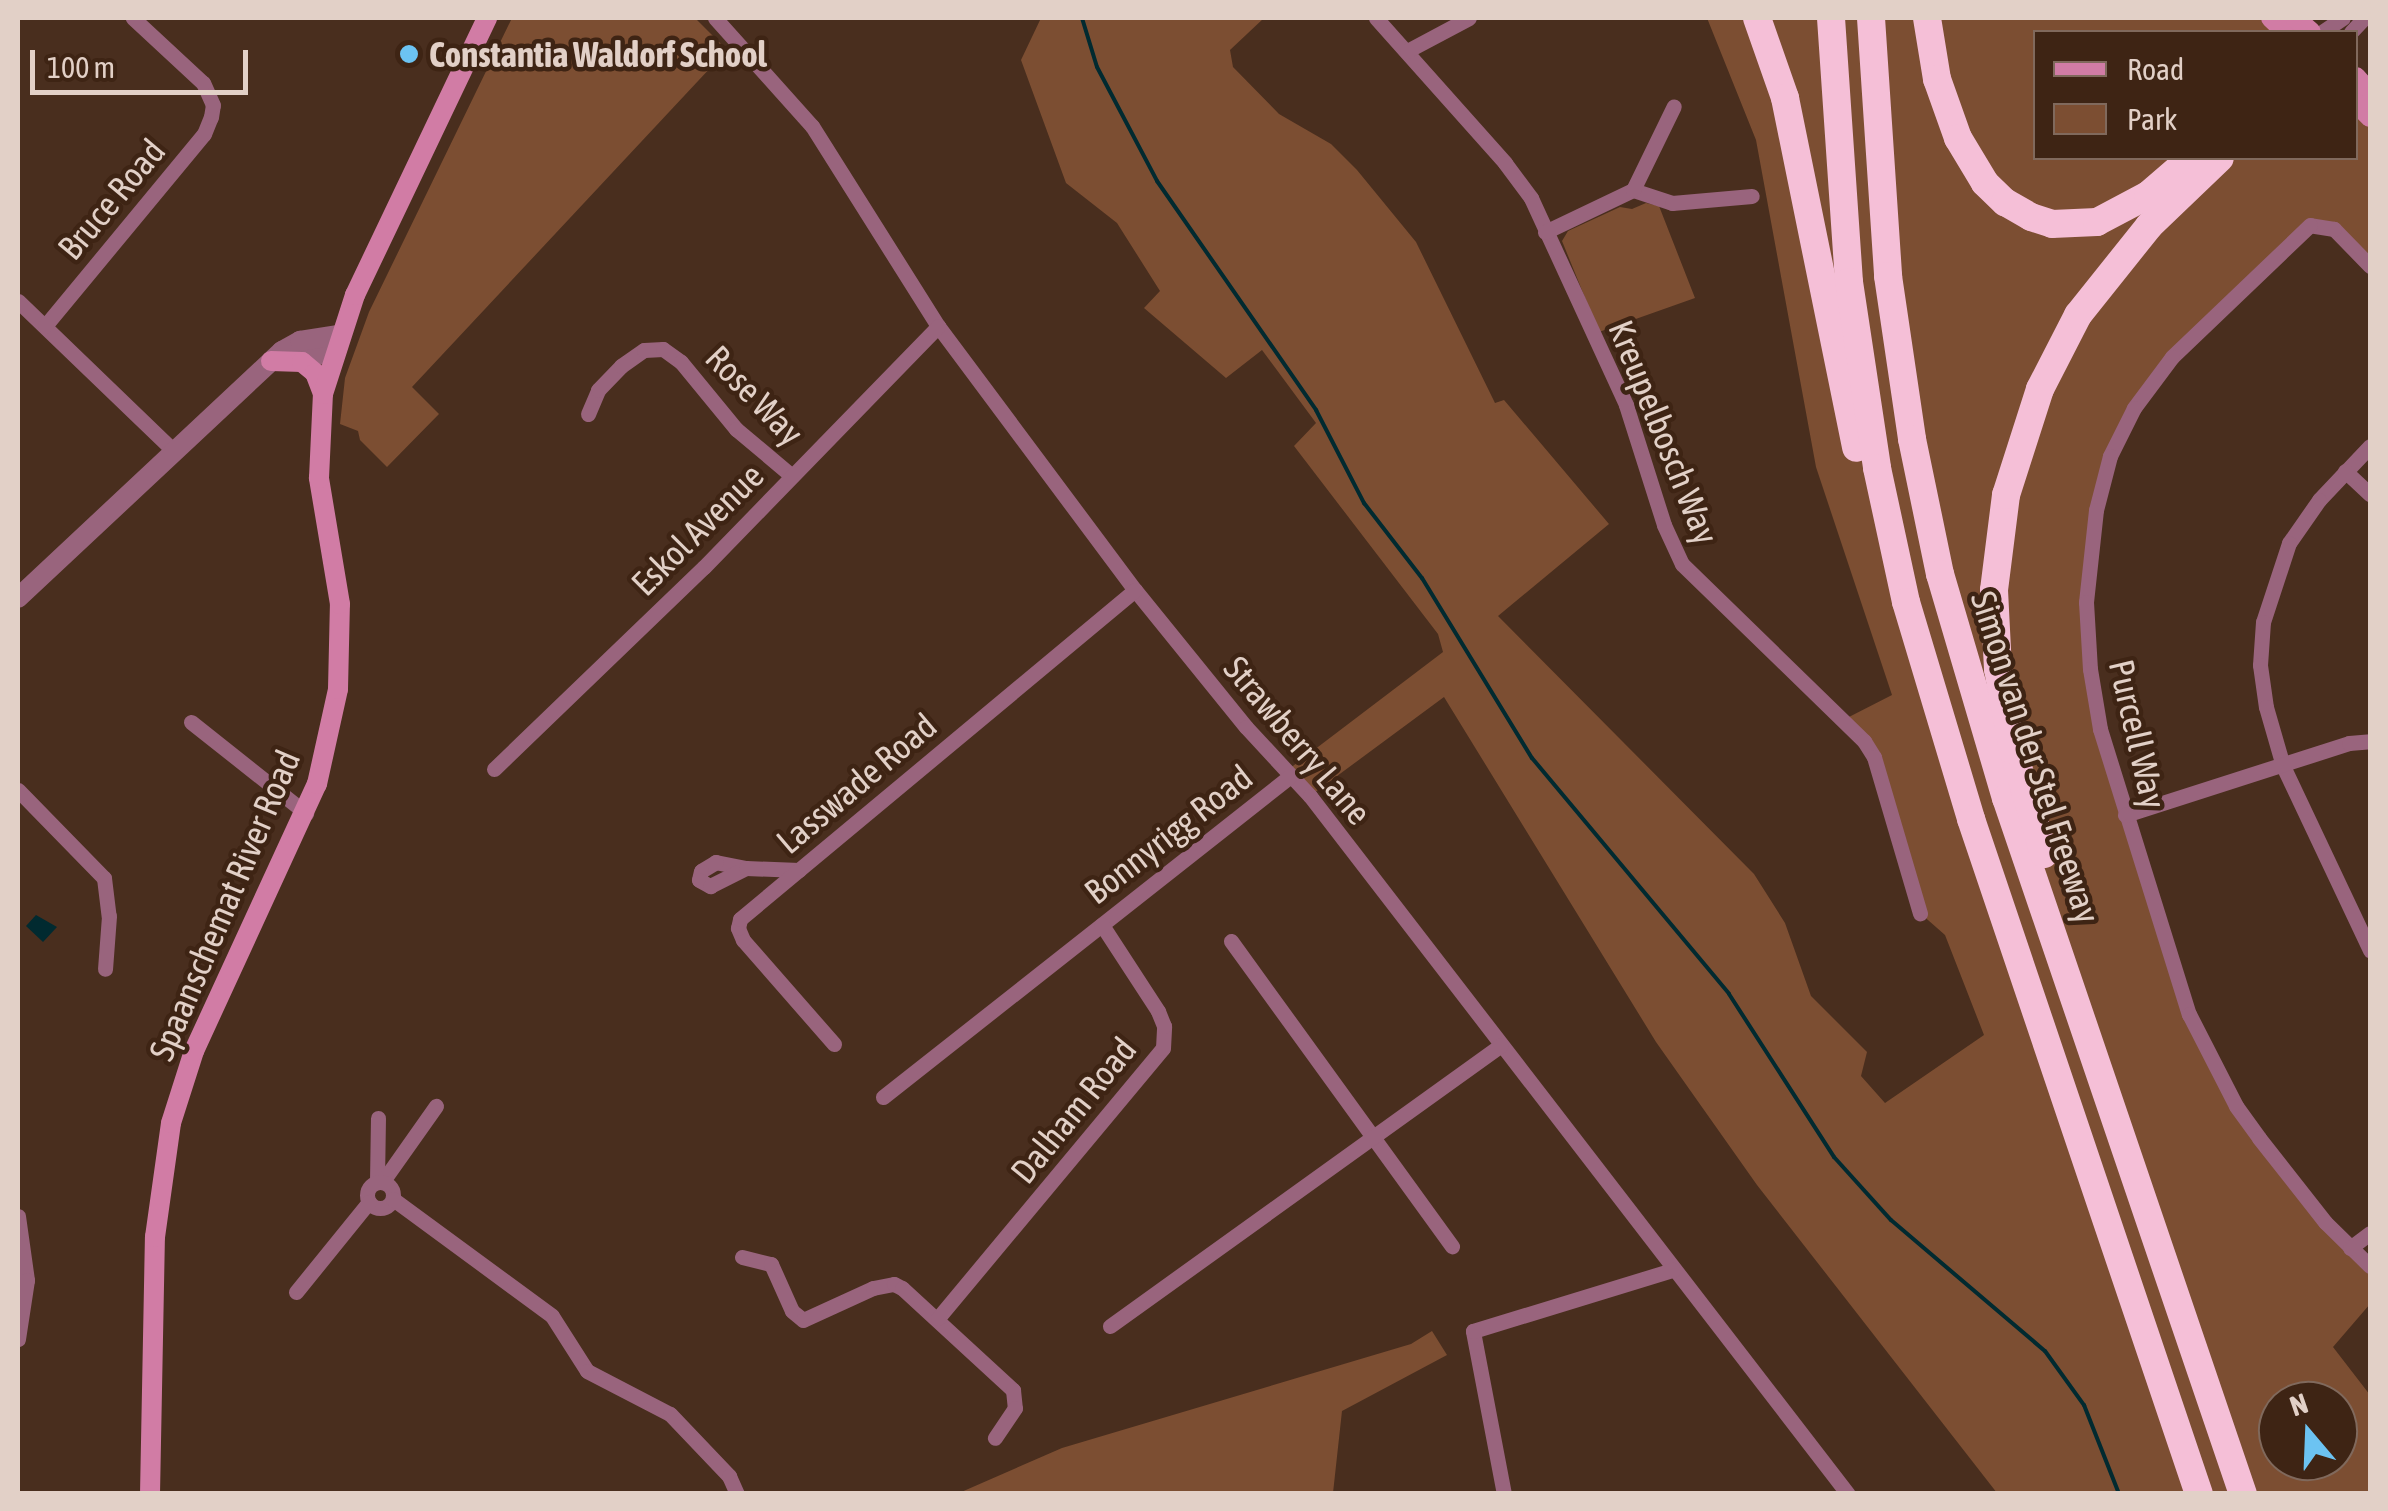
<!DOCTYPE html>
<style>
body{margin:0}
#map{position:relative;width:2388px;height:1511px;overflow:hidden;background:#492e1e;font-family:"Asap Condensed",sans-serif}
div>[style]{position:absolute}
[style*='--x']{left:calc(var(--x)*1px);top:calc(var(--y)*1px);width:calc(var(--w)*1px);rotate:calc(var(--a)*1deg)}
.green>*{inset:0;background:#7c4e32}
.water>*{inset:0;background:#012a30}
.stream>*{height:4px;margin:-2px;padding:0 2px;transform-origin:2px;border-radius:2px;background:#012a30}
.minor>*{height:15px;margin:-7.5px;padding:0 7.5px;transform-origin:7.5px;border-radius:7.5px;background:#99647d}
.minor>.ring{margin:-7.5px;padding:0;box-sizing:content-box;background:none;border:15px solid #99647d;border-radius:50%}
.tertiary>*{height:20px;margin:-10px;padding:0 10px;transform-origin:10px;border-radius:10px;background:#99647d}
.secondary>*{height:20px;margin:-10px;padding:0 10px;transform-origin:10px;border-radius:10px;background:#d17ca5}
.motorway>*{height:28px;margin:-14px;padding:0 14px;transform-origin:14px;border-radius:14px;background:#f5bfd7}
.dots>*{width:28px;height:28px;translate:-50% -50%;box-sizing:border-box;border:5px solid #3e2414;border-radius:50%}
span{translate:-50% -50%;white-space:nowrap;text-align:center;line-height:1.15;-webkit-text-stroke:9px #3e2414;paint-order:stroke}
.poi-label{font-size:35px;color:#e2d0c7;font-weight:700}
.left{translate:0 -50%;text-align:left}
.street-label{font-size:35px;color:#e2d0c7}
.frame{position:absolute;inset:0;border:20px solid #e2d0c7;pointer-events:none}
.legend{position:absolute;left:2033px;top:30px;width:325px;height:130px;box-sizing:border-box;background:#3e2414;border:2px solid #80695c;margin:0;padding:12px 18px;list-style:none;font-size:30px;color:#e2d0c7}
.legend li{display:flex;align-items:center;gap:20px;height:50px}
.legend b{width:50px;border:2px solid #80695c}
.north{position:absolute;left:2258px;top:1381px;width:100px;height:100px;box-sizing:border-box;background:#3e2414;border:2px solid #80695c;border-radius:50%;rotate:341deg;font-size:28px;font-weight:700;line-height:40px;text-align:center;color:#e2d0c7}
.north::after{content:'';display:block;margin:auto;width:35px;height:45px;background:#6cc3f2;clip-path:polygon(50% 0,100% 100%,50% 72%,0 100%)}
.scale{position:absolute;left:30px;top:50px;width:218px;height:45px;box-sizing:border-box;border:5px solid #e2d0c7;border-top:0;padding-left:12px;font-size:30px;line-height:35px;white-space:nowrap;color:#e2d0c7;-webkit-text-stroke:8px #3e2414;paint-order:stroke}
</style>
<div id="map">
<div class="green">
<div style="clip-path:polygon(512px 18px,695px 18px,727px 50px,412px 387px,439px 414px,387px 467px,360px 440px,358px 431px,340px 424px,345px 378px,369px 312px)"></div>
<div style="clip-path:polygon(evenodd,1041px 18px,1264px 18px,1230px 50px,1233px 67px,1279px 114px,1331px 144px,1357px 170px,1416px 242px,1495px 403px,1504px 400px,1609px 524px,1498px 616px,1754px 874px,1785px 923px,1811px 996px,1867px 1052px,1861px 1076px,1885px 1103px,1984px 1035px,1945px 935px,1920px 913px,1874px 757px,1845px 719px,1892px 695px,1816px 467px,1756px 140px,1707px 18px,2295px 18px,2311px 32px,2036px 32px,2036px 158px,2356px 158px,2356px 77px,2370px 93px,2370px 266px,2334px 229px,2304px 229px,2134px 408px,2096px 510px,2090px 669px,2177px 982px,2236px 1106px,2370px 1266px,2370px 1304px,2333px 1347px,2370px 1395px,2370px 1493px,1997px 1493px,1757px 1185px,1656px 1042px,1444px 697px,1310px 796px,1285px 772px,1443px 652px,1438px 634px,1294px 446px,1316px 423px,1262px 350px,1226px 378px,1144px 308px,1160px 291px,1117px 223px,1066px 183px,1021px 60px,1041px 18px,2278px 1401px,2338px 1401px,2338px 1461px,2278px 1461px,2278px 1401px)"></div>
<div style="clip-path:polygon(1646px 203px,1659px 206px,1695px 298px,1599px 332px,1562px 241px,1568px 231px,1620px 207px,1632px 209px)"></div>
<div style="clip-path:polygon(1432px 1331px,1447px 1355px,1342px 1411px,1333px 1493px,959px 1493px,1062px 1448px,1411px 1344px)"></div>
</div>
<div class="water">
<div style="clip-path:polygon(36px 915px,57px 927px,43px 942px,26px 926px)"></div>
</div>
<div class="stream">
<div style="--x:1082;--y:18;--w:51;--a:73"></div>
<div style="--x:1097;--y:67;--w:129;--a:62.2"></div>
<div style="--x:1157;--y:181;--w:279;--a:55.2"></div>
<div style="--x:1316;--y:410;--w:105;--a:62.7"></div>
<div style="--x:1364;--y:503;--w:95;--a:52.3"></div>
<div style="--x:1422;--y:578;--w:211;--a:58.6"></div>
<div style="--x:1532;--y:758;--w:307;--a:50.1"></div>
<div style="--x:1729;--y:994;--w:194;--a:57.2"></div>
<div style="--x:1834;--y:1157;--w:85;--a:47.9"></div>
<div style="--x:1891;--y:1220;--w:202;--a:40.4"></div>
<div style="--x:2045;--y:1351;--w:67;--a:54.2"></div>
<div style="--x:2084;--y:1405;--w:96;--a:68.5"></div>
</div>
<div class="minor">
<div style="--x:715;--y:18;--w:145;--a:48.1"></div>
<div style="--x:812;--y:126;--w:236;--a:57.8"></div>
<div style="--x:938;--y:326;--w:329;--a:53.3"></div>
<div style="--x:1135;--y:590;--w:176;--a:51"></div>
<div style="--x:1246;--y:727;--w:94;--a:47.2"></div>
<div style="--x:1310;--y:796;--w:881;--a:52.38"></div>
<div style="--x:1376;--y:18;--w:194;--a:48.3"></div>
<div style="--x:1505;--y:163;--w:44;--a:53.4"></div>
<div style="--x:1531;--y:198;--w:228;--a:65.3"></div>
<div style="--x:1626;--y:405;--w:126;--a:72.4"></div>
<div style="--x:1664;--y:525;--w:43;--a:65.2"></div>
<div style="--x:1682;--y:564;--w:254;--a:44.2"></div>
<div style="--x:1864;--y:741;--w:19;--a:58"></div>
<div style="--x:1874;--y:757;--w:163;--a:73.6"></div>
<div style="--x:2322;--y:32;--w:25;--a:-34"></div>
<div style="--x:2351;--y:32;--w:19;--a:-47"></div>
<div style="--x:1407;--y:51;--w:70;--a:-28"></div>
<div style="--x:1633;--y:190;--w:41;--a:18.4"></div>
<div style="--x:1672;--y:203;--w:80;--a:-5"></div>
<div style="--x:1545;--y:232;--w:98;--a:-25.5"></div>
<div style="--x:1633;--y:190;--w:93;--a:-64"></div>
<div style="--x:2370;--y:266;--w:52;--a:-134.2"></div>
<div style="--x:2334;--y:229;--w:24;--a:-171"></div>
<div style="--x:2310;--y:225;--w:191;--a:136.3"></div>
<div style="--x:2172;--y:357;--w:64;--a:126.7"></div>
<div style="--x:2134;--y:408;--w:54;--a:116.6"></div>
<div style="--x:2110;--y:456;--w:56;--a:104.5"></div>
<div style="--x:2096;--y:510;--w:93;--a:96.2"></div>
<div style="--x:2086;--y:602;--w:67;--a:86.6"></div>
<div style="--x:2090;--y:669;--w:61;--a:80.5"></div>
<div style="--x:2100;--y:729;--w:299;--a:72.7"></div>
<div style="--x:2189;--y:1014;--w:103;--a:62.9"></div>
<div style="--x:2236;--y:1106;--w:39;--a:54"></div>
<div style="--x:2259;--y:1138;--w:107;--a:51.8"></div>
<div style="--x:2325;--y:1222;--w:63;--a:44.4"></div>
<div style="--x:18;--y:301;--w:215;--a:43.9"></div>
<div style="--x:45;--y:326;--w:249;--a:-50.4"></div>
<div style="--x:204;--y:134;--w:18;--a:-68"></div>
<div style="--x:211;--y:117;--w:12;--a:-81"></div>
<div style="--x:213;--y:105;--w:24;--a:-114"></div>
<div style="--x:203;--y:83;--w:96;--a:-137.1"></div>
<div style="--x:588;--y:414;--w:26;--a:-67"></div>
<div style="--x:598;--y:390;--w:33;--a:-46"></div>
<div style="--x:621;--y:366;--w:28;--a:-35"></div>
<div style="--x:644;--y:350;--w:19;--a:-3"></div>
<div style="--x:663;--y:349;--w:22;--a:36"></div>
<div style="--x:681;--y:362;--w:87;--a:50.6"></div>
<div style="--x:736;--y:429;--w:73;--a:40"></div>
<div style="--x:2370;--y:446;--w:74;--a:133.4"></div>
<div style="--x:2319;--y:500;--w:52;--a:124.9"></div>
<div style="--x:2289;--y:543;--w:83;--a:108.2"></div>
<div style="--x:2263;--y:622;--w:43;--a:94"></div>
<div style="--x:2260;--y:665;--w:42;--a:81.9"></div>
<div style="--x:2266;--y:707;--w:61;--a:73.9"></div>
<div style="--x:2283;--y:766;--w:204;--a:64.7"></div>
<div style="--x:2345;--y:471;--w:34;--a:43"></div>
<div style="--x:191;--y:722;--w:147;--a:38.4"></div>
<div style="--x:494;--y:769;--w:291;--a:-43.9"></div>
<div style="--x:704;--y:567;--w:336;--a:-45.8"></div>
<div style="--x:18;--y:790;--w:123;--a:45.7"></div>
<div style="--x:104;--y:878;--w:38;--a:83"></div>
<div style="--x:109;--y:916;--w:53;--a:94.3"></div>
<div style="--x:2125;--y:815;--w:235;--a:-17.8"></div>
<div style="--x:2349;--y:743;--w:21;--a:-5"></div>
<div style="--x:746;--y:868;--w:31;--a:-169"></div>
<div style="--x:716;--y:862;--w:17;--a:149"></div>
<div style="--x:701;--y:871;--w:9;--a:103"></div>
<div style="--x:699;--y:880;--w:13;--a:29"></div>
<div style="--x:710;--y:886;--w:40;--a:-26.6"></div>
<div style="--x:746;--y:868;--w:53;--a:2.2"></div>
<div style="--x:1231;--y:941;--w:377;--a:54.1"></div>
<div style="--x:834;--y:1044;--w:138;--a:-131.2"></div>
<div style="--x:743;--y:940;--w:13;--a:-113"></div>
<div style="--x:738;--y:928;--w:9;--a:-77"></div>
<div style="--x:740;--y:919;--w:514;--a:-39.79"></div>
<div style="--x:883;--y:1097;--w:517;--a:-38.24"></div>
<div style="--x:377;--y:1181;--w:63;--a:-89.1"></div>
<div style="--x:383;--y:1181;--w:92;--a:-54.8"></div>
<div class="ring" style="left:367px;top:1182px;width:11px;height:11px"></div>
<div style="--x:393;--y:1199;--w:197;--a:36.3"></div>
<div style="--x:552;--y:1316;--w:65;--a:57.5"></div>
<div style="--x:587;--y:1371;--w:93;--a:27.4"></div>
<div style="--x:670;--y:1414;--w:86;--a:46.4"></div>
<div style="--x:729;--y:1476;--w:20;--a:66"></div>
<div style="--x:18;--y:1216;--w:65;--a:82"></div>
<div style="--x:27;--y:1280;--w:60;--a:98.7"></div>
<div style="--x:2350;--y:1248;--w:25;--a:-37"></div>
<div style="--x:742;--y:1257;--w:30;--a:14"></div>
<div style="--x:771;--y:1264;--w:51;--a:65.9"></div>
<div style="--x:792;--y:1311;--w:14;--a:39"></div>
<div style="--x:803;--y:1320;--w:77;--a:-24.6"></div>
<div style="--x:873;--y:1288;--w:21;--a:-11"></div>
<div style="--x:894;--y:1284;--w:9;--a:27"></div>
<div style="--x:902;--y:1288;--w:151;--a:42.6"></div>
<div style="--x:1013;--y:1390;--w:18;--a:84"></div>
<div style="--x:1015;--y:1408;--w:36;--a:124"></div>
<div style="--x:296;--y:1292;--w:116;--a:-51"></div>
<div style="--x:938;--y:1318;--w:351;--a:-50.2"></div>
<div style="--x:1163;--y:1048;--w:22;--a:-87"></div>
<div style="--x:1164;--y:1026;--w:16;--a:-112"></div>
<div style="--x:1158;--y:1011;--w:103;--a:-123.1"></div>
<div style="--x:1110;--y:1326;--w:481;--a:-35.7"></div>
<div style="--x:1504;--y:1494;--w:166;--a:-100.8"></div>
<div style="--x:1473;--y:1331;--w:209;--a:-17"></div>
</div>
<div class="tertiary">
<div style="--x:287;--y:356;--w:47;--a:-2.4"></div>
<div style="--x:18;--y:598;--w:362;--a:-43.1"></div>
<div style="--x:282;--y:351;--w:21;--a:-29"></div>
<div style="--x:300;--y:341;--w:39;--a:-9"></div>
</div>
<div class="secondary">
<div style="--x:2271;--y:18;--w:21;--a:43"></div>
<div style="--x:2295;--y:18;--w:21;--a:41"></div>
<div style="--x:2356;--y:77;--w:21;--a:49"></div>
<div style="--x:2356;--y:103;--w:20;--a:45"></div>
<div style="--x:271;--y:361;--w:31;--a:2"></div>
<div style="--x:302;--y:362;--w:17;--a:40"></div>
<div style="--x:315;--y:373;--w:22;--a:69"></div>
<div style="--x:150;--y:1494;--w:257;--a:-88.9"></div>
<div style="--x:155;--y:1237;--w:115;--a:-82"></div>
<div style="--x:171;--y:1123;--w:76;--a:-72.3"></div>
<div style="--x:194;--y:1051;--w:294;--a:-65.3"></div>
<div style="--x:317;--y:784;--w:97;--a:-77.5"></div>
<div style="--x:338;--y:689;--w:85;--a:-88.7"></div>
<div style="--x:340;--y:604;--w:128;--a:-99.5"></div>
<div style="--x:319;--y:478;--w:84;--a:-87.3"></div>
<div style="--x:323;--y:394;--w:104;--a:-72.1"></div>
<div style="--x:355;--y:295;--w:307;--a:-64.5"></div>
</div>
<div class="motorway">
<div style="--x:1757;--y:18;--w:85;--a:70.7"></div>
<div style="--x:1785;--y:98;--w:357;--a:78.5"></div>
<div style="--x:1831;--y:18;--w:265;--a:86.1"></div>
<div style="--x:1849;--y:282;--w:188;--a:81.4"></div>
<div style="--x:1877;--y:468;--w:137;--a:77.8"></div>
<div style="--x:1906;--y:602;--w:227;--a:73.3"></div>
<div style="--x:1971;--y:819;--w:712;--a:71.34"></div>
<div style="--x:1871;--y:18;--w:259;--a:86.2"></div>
<div style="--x:1888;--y:276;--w:165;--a:81.6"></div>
<div style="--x:1912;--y:439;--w:138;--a:78.3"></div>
<div style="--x:1940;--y:574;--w:234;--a:73.6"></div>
<div style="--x:2006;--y:798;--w:735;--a:71.2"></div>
<div style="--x:1927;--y:18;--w:62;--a:80.7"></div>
<div style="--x:1937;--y:79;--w:63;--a:70.4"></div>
<div style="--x:1958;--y:138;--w:52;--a:59"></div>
<div style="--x:1985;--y:183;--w:28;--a:44"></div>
<div style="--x:2005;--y:202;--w:30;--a:30"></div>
<div style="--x:2031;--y:217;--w:22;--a:18"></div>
<div style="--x:2052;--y:224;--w:45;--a:-2.5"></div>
<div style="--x:2097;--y:222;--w:58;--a:-27.9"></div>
<div style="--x:2148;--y:195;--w:57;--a:-40.7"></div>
<div style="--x:2044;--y:854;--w:109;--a:-106.6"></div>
<div style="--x:2013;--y:750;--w:82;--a:-100.5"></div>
<div style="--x:1998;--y:669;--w:79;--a:-92.9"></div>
<div style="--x:1994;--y:590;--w:96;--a:-82.8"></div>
<div style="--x:2006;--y:495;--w:111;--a:-72.2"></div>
<div style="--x:2040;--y:389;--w:83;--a:-62.8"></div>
<div style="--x:2078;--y:315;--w:114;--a:-51.4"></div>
<div style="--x:2149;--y:226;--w:98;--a:-43.8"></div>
</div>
<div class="dots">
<div style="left:409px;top:54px;background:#6cc3f2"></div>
</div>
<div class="poi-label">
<span class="left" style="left:429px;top:54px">Constantia Waldorf School</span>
</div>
<div class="street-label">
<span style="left:111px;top:199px;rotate:-50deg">Bruce Road</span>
<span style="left:755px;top:395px;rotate:46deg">Rose Way</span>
<span style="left:1664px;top:432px;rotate:68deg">Kreupelbosch Way</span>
<span style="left:697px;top:529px;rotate:-45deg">Eskol Avenue</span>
<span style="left:2138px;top:734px;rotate:77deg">Purcell Way</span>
<span style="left:1298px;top:740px;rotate:50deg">Strawberry Lane</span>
<span style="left:2036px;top:757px;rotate:72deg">Simon van der Stel Freeway</span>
<span style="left:856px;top:783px;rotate:-40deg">Lasswade Road</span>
<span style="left:1168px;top:834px;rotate:-38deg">Bonnyrigg Road</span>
<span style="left:224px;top:905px;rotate:-67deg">Spaanschemat River Road</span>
<span style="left:1073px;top:1110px;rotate:-51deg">Dalham Road</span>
</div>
<div class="frame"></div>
<ul class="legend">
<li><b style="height:12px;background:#d17ca5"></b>Road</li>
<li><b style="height:28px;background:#7c4e32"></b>Park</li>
</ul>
<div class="north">N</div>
<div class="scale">100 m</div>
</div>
